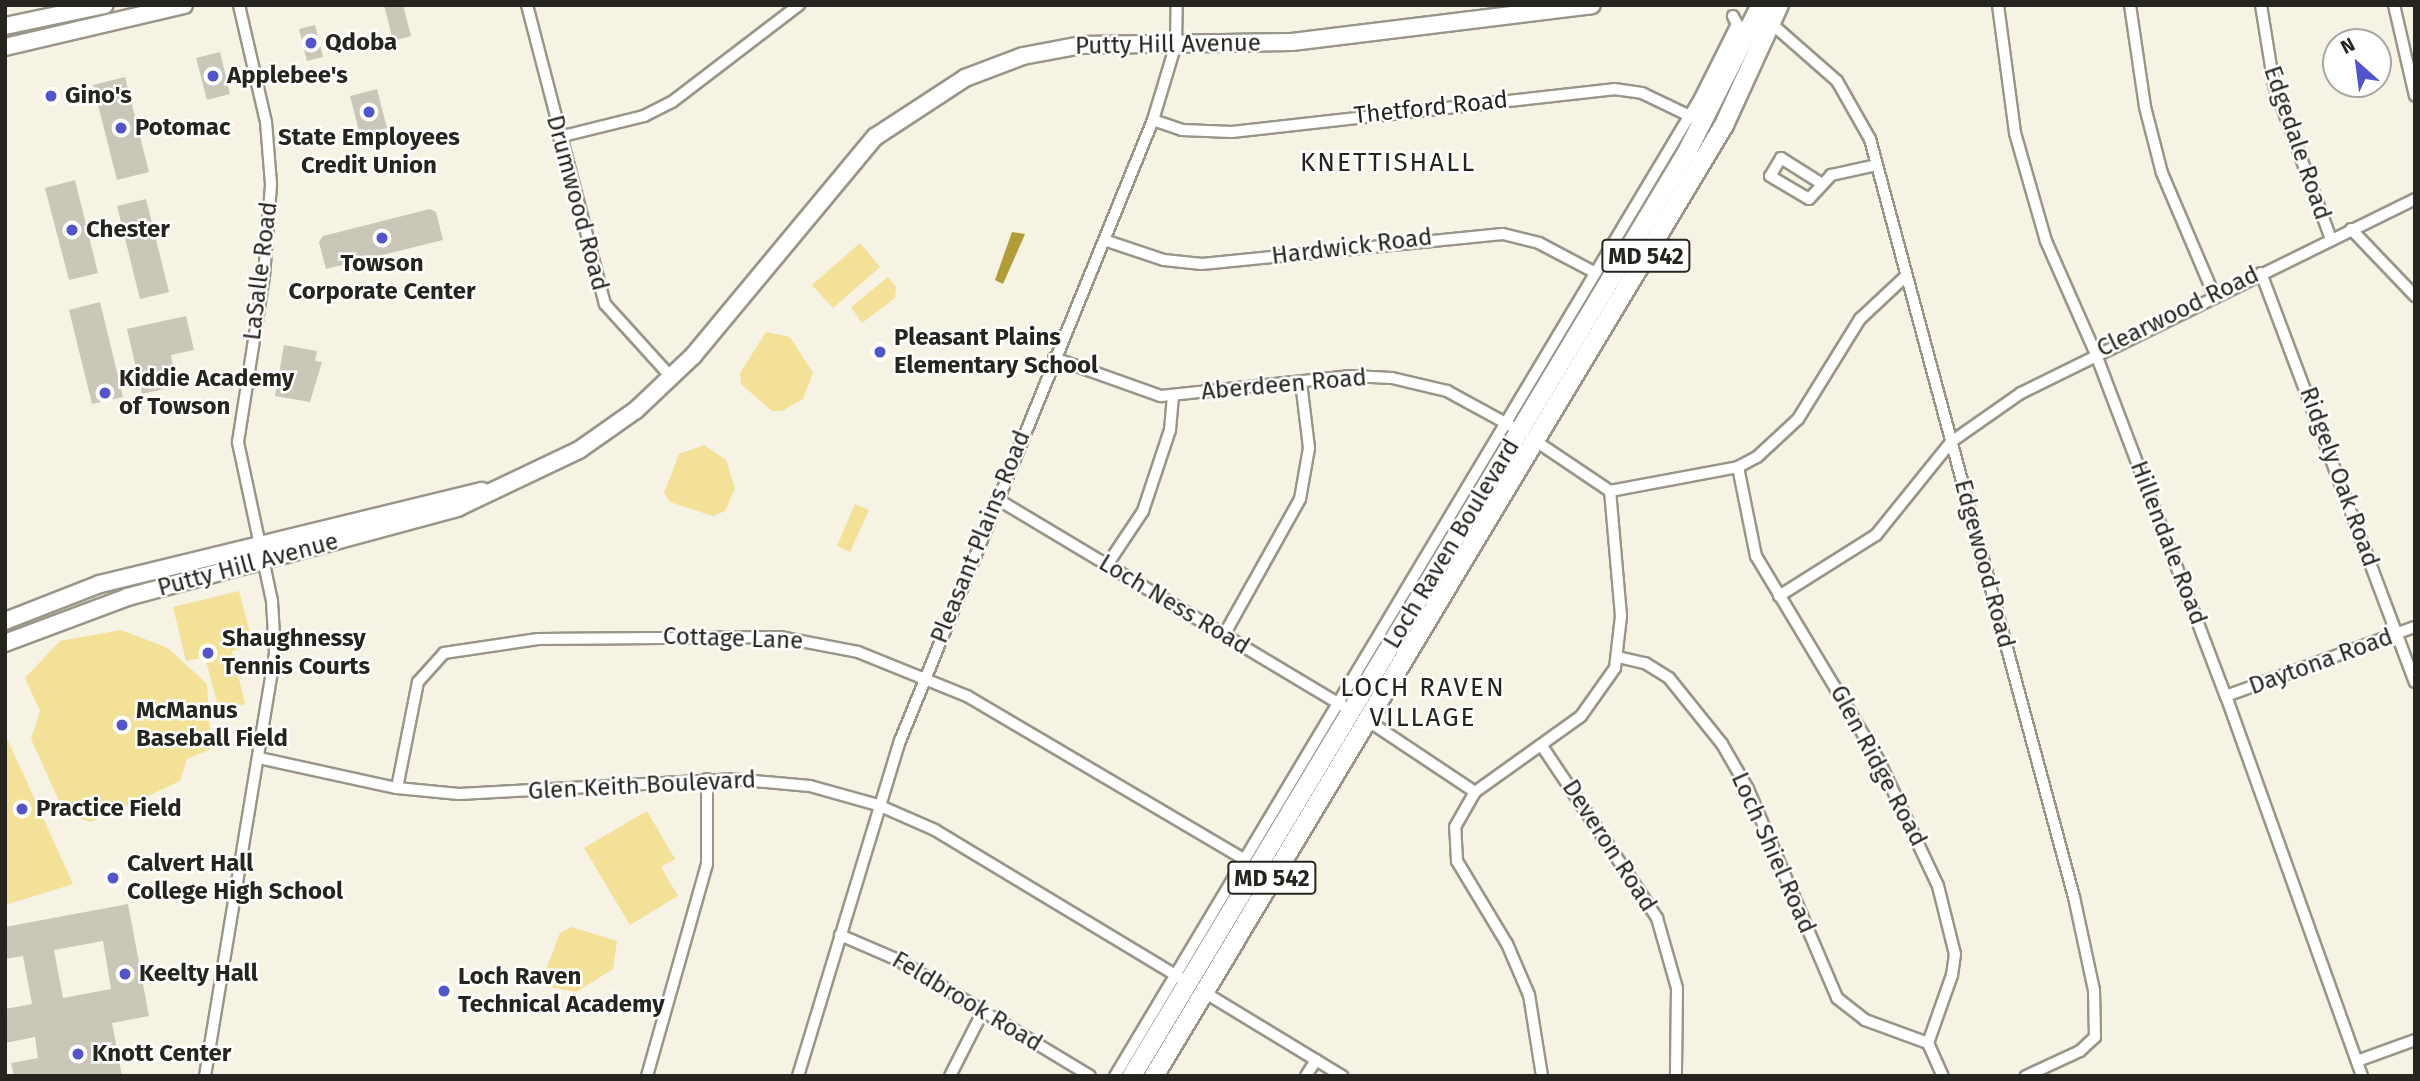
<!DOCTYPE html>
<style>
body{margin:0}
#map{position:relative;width:2420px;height:1081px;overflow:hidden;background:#f6f2e4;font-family:"Fira Sans",sans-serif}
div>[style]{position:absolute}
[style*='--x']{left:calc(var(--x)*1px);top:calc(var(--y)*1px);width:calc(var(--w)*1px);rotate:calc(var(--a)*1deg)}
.green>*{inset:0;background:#f2e196}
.water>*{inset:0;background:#b19c36}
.building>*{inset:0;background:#cac7b9}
.roads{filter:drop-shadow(2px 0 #999689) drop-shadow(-2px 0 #999689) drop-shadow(0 2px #999689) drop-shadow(0 -2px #999689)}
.street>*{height:10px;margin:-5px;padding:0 5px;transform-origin:5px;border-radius:5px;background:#fff}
.secondary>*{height:16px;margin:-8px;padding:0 8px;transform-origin:8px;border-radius:8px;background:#fff}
.primary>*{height:18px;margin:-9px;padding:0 9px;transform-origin:9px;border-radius:9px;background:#fff}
.dots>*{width:19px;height:19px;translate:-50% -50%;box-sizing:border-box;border:4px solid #fff;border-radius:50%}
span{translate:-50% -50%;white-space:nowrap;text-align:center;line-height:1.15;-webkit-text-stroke:5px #fff;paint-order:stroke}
.shield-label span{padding:2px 5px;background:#fff;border:2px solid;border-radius:5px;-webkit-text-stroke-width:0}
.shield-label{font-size:23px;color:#25241f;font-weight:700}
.poi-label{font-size:24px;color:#25241f;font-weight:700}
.left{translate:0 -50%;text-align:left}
.street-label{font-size:24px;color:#25241f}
.neighbourhood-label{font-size:26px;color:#25241f;letter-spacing:2px}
.frame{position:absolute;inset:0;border:7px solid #25241f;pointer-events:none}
.north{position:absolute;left:2322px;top:28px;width:70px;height:70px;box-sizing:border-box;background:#fff;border:2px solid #a8a7a5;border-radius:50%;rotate:332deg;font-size:19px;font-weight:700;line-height:28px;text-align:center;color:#25241f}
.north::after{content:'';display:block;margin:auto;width:24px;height:32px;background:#5254cb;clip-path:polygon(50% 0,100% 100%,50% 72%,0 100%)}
</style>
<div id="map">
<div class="green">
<div style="clip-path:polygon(860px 243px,880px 267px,833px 308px,812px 285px)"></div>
<div style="clip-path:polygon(888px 277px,896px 287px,895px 298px,862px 323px,851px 307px)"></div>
<div style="clip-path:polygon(766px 332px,790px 337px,813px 373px,803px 399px,782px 411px,772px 411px,741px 384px,740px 373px)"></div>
<div style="clip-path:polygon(704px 445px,726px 460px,735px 488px,725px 511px,713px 516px,670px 502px,664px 493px,679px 454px)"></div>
<div style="clip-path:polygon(855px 504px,869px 510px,850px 552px,837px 546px)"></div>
<div style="clip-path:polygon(239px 591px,253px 645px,232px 651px,245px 704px,219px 710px,205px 657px,186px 661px,173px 607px)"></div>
<div style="clip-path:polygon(121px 630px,168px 648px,207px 684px,211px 749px,187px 759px,180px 781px,91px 822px,65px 814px,31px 739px,40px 711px,25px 678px,60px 641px)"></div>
<div style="clip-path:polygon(5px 734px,73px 884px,5px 905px)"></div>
<div style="clip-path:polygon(647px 811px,675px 859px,661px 867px,678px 896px,630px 925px,584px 848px)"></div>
<div style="clip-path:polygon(571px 927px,617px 941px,613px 969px,576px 992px,540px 985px,560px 933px)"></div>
</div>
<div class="water">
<div style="clip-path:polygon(1012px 232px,1025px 234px,1003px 284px,995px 280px)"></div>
</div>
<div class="building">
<div style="clip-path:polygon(384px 5px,403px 5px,411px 36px,393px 41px)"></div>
<div style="clip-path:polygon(315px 25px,323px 57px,307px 61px,299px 29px)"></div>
<div style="clip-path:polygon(220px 52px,230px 94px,207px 100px,196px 58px)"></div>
<div style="clip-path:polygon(125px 77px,149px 172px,117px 180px,93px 85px)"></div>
<div style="clip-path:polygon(377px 89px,387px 128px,360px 135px,350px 96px)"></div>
<div style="clip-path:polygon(75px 180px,98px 273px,69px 280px,45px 188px)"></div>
<div style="clip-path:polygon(146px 199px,169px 292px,140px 299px,117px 206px)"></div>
<div style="clip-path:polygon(430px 209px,436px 212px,443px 240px,326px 269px,319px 242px,323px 236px)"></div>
<div style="clip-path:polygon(100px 302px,123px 397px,92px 404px,69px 310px)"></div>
<div style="clip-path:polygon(186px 316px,194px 350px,171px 355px,177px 386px,142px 394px,127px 329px)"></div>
<div style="clip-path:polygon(284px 345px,317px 351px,315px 361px,322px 362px,310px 402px,275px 396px)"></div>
<div style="clip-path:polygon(evenodd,128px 904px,149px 1016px,112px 1023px,122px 1076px,14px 1076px,11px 1063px,38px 1058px,35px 1037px,5px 1043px,5px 1009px,32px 1004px,23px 956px,5px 959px,5px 927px,128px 904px,103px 941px,111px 989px,63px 998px,54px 950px,103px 941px)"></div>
</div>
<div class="roads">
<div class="street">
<div style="--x:527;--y:5;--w:309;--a:75.4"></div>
<div style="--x:605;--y:304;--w:100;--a:47.8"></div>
<div style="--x:1998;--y:5;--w:129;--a:82.4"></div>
<div style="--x:2015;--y:133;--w:112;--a:74"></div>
<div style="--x:2046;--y:241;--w:121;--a:66.2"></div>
<div style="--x:2095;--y:352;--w:368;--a:69.2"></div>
<div style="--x:2226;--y:696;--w:404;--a:70.3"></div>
<div style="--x:2130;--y:5;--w:103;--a:81.6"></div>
<div style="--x:2145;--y:107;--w:68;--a:75.6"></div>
<div style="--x:2162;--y:173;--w:133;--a:66.9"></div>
<div style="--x:2261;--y:5;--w:81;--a:80.8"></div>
<div style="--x:2274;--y:85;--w:164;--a:69.7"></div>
<div style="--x:2394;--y:5;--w:93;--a:77"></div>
<div style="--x:1772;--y:24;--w:86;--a:41.2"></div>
<div style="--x:1837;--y:81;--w:67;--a:60.4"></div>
<div style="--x:1870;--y:139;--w:785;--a:74.94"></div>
<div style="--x:2074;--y:897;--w:95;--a:77.9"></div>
<div style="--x:2094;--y:990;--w:47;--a:88.8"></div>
<div style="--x:2095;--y:1037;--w:21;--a:137"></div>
<div style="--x:2080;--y:1051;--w:60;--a:155.2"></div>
<div style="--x:1153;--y:120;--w:31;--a:19"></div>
<div style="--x:1182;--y:130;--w:50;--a:2.3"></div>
<div style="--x:1232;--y:132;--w:384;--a:-6.4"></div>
<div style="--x:1614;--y:89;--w:28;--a:8"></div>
<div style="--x:1642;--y:93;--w:60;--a:25.7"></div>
<div style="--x:559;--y:137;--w:88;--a:-13.9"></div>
<div style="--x:644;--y:116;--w:31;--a:-27"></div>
<div style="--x:672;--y:102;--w:160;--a:-37.4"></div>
<div style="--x:1819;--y:182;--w:45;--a:-147.7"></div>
<div style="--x:1781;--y:158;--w:21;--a:121"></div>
<div style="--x:1770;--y:176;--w:45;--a:30.5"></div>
<div style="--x:1809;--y:199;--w:33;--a:-47"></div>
<div style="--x:1831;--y:175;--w:47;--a:-12.3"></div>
<div style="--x:2351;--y:229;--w:93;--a:46.3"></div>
<div style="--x:1104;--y:240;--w:63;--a:18.4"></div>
<div style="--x:1164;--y:260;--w:38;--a:6"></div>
<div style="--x:1202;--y:264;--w:302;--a:-5.7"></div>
<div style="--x:1503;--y:234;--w:37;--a:14"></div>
<div style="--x:1539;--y:243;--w:64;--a:27.8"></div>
<div style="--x:2261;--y:273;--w:437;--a:69.4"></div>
<div style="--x:1054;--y:358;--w:114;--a:19.6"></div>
<div style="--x:1161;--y:396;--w:191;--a:-6"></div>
<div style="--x:1351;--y:376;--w:41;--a:2.8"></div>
<div style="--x:1392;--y:378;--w:57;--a:13.3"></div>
<div style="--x:1447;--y:391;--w:73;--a:28.7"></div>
<div style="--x:1531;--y:438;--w:95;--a:33.9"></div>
<div style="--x:1738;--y:467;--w:91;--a:78.6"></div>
<div style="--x:1756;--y:556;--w:239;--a:59"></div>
<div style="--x:1879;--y:761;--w:138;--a:64.7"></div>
<div style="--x:1938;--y:886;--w:70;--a:76"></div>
<div style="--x:1955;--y:954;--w:21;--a:98"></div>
<div style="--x:1952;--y:975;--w:72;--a:109.4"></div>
<div style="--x:1928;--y:1043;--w:36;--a:66"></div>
<div style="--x:1610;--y:491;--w:130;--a:-10.6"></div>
<div style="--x:1738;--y:467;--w:21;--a:-28"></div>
<div style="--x:1757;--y:457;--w:56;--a:-42.8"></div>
<div style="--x:1798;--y:419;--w:118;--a:-58.2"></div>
<div style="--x:1860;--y:319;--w:63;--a:-43.1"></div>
<div style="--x:997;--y:499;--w:403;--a:30.9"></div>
<div style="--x:1107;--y:565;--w:65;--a:-56.3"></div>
<div style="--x:1143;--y:511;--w:85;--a:-71.6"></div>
<div style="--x:1170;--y:430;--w:34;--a:-85"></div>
<div style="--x:1779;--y:596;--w:115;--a:-32.2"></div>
<div style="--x:1876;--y:535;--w:119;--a:-51.1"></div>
<div style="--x:1951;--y:442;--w:85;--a:-35"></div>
<div style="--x:2021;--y:393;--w:439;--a:-26.2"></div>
<div style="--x:1224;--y:635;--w:156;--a:-60.8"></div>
<div style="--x:1300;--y:499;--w:52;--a:-80"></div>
<div style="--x:1309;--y:448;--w:66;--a:-96.9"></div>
<div style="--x:1618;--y:657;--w:28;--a:13"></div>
<div style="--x:1645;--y:663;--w:28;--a:32"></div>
<div style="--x:1669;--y:678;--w:85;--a:51.2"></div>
<div style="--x:1722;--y:744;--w:52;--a:60"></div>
<div style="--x:1748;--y:789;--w:227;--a:66.9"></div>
<div style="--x:1837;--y:998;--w:36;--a:38"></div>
<div style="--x:1865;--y:1020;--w:67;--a:20.1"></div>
<div style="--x:2226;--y:696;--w:201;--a:-20.1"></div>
<div style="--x:1367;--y:720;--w:130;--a:33.7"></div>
<div style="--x:1542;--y:746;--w:207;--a:56.2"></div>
<div style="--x:1657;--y:918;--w:73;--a:74.1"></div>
<div style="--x:1677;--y:988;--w:88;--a:90.7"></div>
<div style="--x:259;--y:758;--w:141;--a:12.3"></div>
<div style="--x:397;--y:788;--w:62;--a:5.5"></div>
<div style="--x:459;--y:794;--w:273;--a:-3.1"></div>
<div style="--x:732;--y:779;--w:78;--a:5.1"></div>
<div style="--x:810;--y:786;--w:71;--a:15.6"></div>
<div style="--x:878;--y:805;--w:62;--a:23.7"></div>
<div style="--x:935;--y:830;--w:285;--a:31.1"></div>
<div style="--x:397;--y:788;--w:108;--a:-78.8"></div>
<div style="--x:418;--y:682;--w:39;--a:-48"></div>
<div style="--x:444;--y:653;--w:95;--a:-8.5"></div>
<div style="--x:538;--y:639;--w:242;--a:-0.5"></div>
<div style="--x:780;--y:637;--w:79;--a:10.9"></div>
<div style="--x:858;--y:652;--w:118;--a:22"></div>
<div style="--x:967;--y:696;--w:321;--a:30.5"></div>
<div style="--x:840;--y:935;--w:63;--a:23.3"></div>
<div style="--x:898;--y:960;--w:224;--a:31.1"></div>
<div style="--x:1204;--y:992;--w:162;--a:31.3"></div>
<div style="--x:2357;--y:1061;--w:62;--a:-19.9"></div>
<div style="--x:205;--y:1076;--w:430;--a:-80.6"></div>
<div style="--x:275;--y:652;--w:51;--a:-93.4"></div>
<div style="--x:272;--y:601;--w:163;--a:-102.1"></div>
<div style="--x:238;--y:442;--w:168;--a:-81.1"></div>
<div style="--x:264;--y:276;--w:92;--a:-85.6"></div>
<div style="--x:271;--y:184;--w:62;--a:-94.6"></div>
<div style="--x:266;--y:122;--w:120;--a:-103"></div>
<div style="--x:647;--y:1076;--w:220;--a:-74.2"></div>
<div style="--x:707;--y:864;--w:85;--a:-90"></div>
<div style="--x:798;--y:1076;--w:350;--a:-73.1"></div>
<div style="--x:900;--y:741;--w:671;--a:-67.83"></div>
<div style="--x:1153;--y:120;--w:79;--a:-73.2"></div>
<div style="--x:1176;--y:44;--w:39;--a:-89"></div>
<div style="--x:950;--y:1076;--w:73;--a:-63.1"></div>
<div style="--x:1115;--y:1076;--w:1140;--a:-59.11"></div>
<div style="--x:1700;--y:98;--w:83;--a:-63.4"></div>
<div style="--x:1737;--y:24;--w:9;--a:-117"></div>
<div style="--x:1306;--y:1076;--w:19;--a:-58"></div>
<div style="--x:1542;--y:1076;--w:82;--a:-99.1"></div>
<div style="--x:1529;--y:995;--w:56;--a:-113.3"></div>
<div style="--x:1507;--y:944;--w:97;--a:-121.1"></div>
<div style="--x:1457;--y:861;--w:34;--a:-93"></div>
<div style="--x:1455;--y:827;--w:40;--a:-60.3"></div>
<div style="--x:1475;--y:792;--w:130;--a:-35.6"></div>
<div style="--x:1581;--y:716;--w:59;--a:-54.7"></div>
<div style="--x:1615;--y:668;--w:52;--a:-83.4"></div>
<div style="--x:1621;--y:616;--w:125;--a:-95"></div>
</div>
<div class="secondary">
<div style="--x:5;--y:26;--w:102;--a:-11.9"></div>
<div style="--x:5;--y:47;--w:184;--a:-13.2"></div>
<div style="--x:5;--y:621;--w:102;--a:-21.3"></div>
<div style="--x:100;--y:584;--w:393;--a:-13.7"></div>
<div style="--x:5;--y:643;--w:131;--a:-20.5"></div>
<div style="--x:128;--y:597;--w:341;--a:-15.1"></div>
<div style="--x:457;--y:508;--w:135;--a:-25.4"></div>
<div style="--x:579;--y:450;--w:70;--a:-35.1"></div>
<div style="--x:636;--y:410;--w:79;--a:-43.5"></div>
<div style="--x:693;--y:356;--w:285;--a:-50.3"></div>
<div style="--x:875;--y:137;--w:108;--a:-33.2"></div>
<div style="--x:965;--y:78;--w:62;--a:-20.8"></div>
<div style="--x:1023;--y:56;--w:59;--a:-10.7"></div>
<div style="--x:1081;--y:45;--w:211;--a:-0.8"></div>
<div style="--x:1292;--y:42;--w:302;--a:-7"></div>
</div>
<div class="primary">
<div style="--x:1132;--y:1076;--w:1078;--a:-59.01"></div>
<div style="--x:1687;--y:152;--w:165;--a:-63.3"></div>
<div style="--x:1154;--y:1076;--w:1109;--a:-59.06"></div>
<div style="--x:1724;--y:125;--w:132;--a:-65.4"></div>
</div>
</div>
<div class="dots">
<div style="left:311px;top:43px;background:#5254cb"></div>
<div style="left:213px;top:76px;background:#5254cb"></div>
<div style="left:51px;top:96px;background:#5254cb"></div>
<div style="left:369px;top:112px;background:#5254cb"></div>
<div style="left:121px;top:128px;background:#5254cb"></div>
<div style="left:72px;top:230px;background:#5254cb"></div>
<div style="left:382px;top:238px;background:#5254cb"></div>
<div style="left:880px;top:352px;background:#5254cb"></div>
<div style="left:105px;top:393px;background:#5254cb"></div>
<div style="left:208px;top:653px;background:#5254cb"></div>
<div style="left:122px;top:725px;background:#5254cb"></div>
<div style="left:22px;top:809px;background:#5254cb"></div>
<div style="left:113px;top:878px;background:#5254cb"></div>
<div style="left:125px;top:974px;background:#5254cb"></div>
<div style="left:444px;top:991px;background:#5254cb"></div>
<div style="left:78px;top:1054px;background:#5254cb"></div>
</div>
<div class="shield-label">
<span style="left:1646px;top:256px">MD 542</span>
<span style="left:1272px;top:878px">MD 542</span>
</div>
<div class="poi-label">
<span class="left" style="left:325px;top:43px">Qdoba</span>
<span class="left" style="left:227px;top:76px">Applebee's</span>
<span class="left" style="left:65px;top:96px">Gino's</span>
<span class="left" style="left:135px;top:128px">Potomac</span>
<span style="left:369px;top:152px">State Employees<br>Credit Union</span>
<span class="left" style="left:86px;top:230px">Chester</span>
<span style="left:382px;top:278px">Towson<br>Corporate Center</span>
<span class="left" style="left:894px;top:352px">Pleasant Plains<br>Elementary School</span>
<span class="left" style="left:119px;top:393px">Kiddie Academy<br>of Towson</span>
<span class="left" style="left:222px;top:653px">Shaughnessy<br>Tennis Courts</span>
<span class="left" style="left:136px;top:725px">McManus<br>Baseball Field</span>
<span class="left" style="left:36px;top:809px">Practice Field</span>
<span class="left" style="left:127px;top:878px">Calvert Hall<br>College High School</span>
<span class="left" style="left:139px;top:974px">Keelty Hall</span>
<span class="left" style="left:458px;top:991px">Loch Raven<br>Technical Academy</span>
<span class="left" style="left:92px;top:1054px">Knott Center</span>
</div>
<div class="street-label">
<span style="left:1168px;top:45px;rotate:-1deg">Putty Hill Avenue</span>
<span style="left:1431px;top:108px;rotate:-6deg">Thetford Road</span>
<span style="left:2297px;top:143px;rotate:71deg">Edgedale Road</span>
<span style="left:577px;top:203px;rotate:75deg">Drumwood Road</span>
<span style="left:1352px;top:247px;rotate:-7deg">Hardwick Road</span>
<span style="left:261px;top:271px;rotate:-83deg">LaSalle Road</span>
<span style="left:2178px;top:312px;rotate:-26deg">Clearwood Road</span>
<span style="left:1284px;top:385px;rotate:-5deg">Aberdeen Road</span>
<span style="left:2339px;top:477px;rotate:70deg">Ridgely Oak Road</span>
<span style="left:981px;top:537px;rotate:-68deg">Pleasant Plains Road</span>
<span style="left:2168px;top:543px;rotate:69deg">Hillendale Road</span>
<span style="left:1452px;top:544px;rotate:-59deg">Loch Raven Boulevard</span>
<span style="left:1984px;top:564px;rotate:75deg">Edgewood Road</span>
<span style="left:248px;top:565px;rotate:-15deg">Putty Hill Avenue</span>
<span style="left:1174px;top:605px;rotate:31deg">Loch Ness Road</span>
<span style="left:733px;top:639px;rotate:2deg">Cottage Lane</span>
<span style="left:2321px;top:662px;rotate:-20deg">Daytona Road</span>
<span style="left:1878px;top:766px;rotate:62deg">Glen Ridge Road</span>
<span style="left:642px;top:786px;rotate:-3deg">Glen Keith Boulevard</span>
<span style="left:1609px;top:846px;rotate:57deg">Deveron Road</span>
<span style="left:1773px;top:853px;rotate:66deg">Loch Shiel Road</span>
<span style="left:967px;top:1002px;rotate:31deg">Feldbrook Road</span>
</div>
<div class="neighbourhood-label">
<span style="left:1388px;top:163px">KNETTISHALL</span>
<span style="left:1423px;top:703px">LOCH RAVEN<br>VILLAGE</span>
</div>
<div class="frame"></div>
<div class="north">N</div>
</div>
